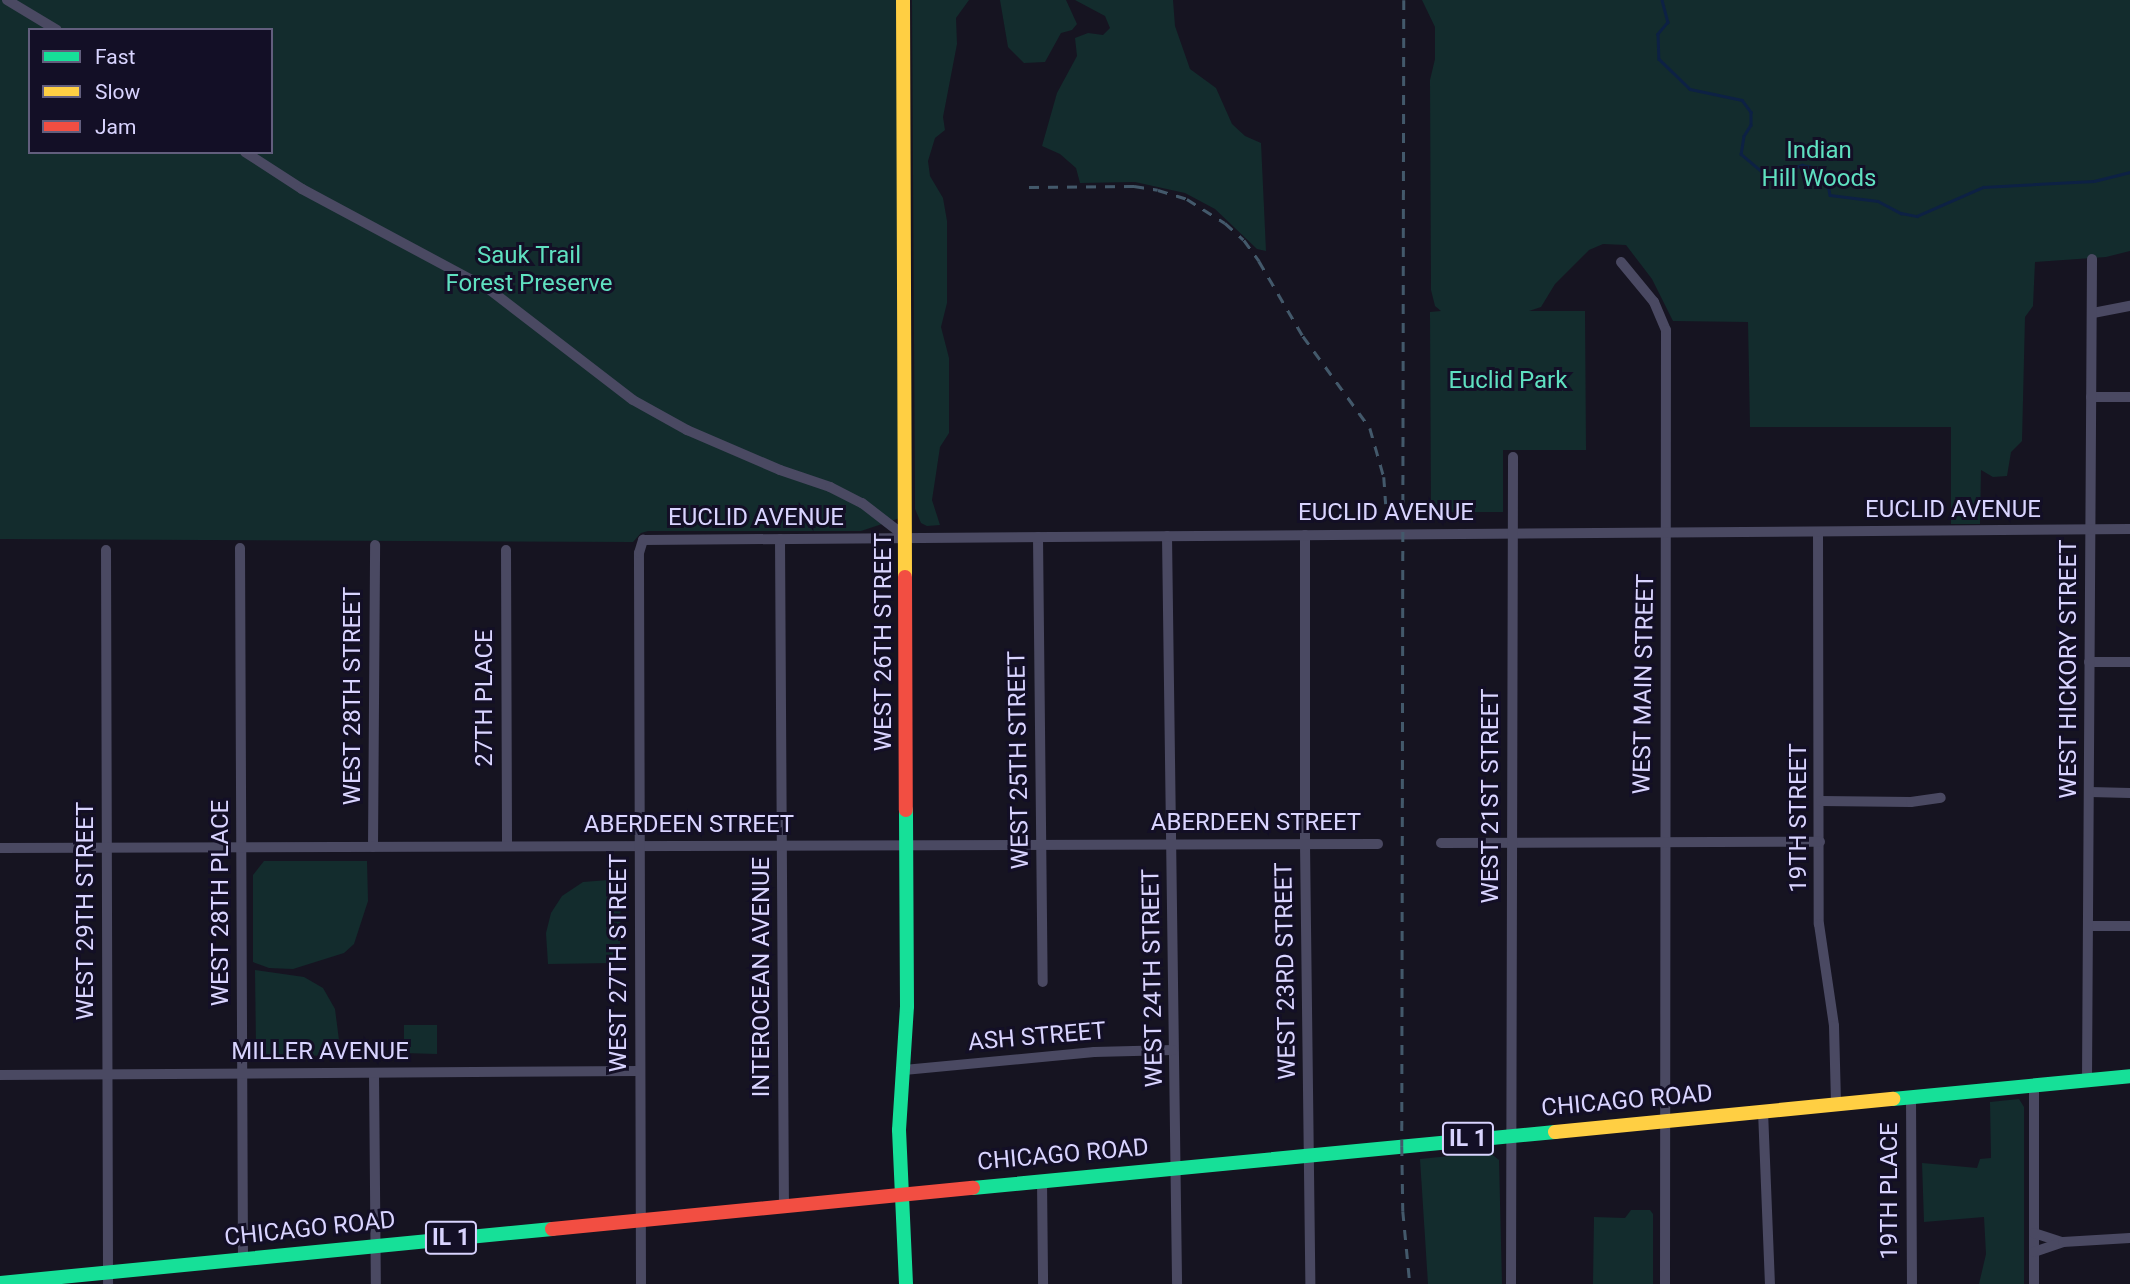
<!DOCTYPE html>
<style>
body{margin:0}
#map{position:relative;width:2130px;height:1284px;overflow:hidden;background:#161421;font-family:Roboto,sans-serif}
div>[style]{position:absolute}
[style*='--x']{left:calc(var(--x)*1px);top:calc(var(--y)*1px);width:calc(var(--w)*1px);rotate:calc(var(--a)*1deg)}
.green>*{inset:0;background:#132c2d}
.stream>*{height:2.5px;margin:-1.25px;padding:0 1.25px;transform-origin:1.25px;border-radius:1.25px;background:#0d2144}
.street>*{height:10px;margin:-5px;padding:0 5px;transform-origin:5px;border-radius:5px;background:#4a4962}
.fast>*{height:14px;margin:-7px;padding:0 7px;transform-origin:7px;border-radius:7px;background:#16e098}
.slow>*{height:14px;margin:-7px;padding:0 7px;transform-origin:7px;border-radius:7px;background:#ffcf43}
.jam>*{height:14px;margin:-7px;padding:0 7px;transform-origin:7px;border-radius:7px;background:#f24e42}
.rail>*{height:2.5px;margin-top:-1.25px;transform-origin:0;background:repeating-linear-gradient(90deg,#43596b 0 10px,transparent 0 19px)}
span{translate:-50% -50%;white-space:nowrap;text-align:center;line-height:1.15;-webkit-text-stroke:6px #130f26;paint-order:stroke}
.shield-label span{padding:2px 5px;background:#130f26;border:2px solid;border-radius:5px;-webkit-text-stroke-width:0}
.shield-label{font-size:23px;color:#d9d4ff;font-weight:700}
.park-label{font-size:24px;color:#5fe0c0}
.street-label{font-size:24px;color:#d9d4ff}
.legend{position:absolute;left:28px;top:28px;width:245px;height:126px;box-sizing:border-box;background:#130f26;border:2px solid #625e7d;margin:0;padding:9px 12px;list-style:none;font-size:21px;color:#d9d4ff}
.legend li{display:flex;align-items:center;gap:14px;height:35px}
.legend b{width:35px;border:2px solid #625e7d}
</style>
<div id="map">
<div class="green">
<div style="clip-path:polygon(evenodd,0 0,899px 0,900px 518px,861px 531px,648px 531px,641px 533px,633px 542px,0 539px,0 0,30px 30px,271px 30px,271px 152px,30px 152px,30px 30px)"></div>
<div style="clip-path:polygon(912px 0,969px 0,956px 18px,957px 44px,943px 117px,945px 130px,935px 138px,928px 161px,930px 176px,943px 198px,947px 221px,947px 303px,941px 327px,949px 358px,949px 433px,940px 447px,932px 500px,940px 525px,927px 526px,921px 523px,915px 509px)"></div>
<div style="clip-path:polygon(1000px 0,1066px 0,1077px 24px,1072px 30px,1061px 33px,1045px 62px,1024px 63px,1008px 47px)"></div>
<div style="clip-path:polygon(1075px 0,1173px 0,1175px 26px,1190px 69px,1216px 88px,1232px 124px,1245px 136px,1261px 143px,1266px 251px,1257px 249px,1215px 209px,1185px 193px,1135px 182px,1080px 183px,1076px 168px,1060px 154px,1042px 146px,1057px 93px,1077px 56px,1075px 38px,1088px 33px,1103px 35px,1110px 28px,1105px 16px)"></div>
<div style="clip-path:polygon(1422px 0,2130px 0,2130px 251px,2106px 257px,2035px 262px,2033px 306px,2025px 317px,2022px 441px,2011px 452px,2007px 476px,1993px 477px,1981px 470px,1980px 524px,1951px 524px,1951px 427px,1750px 427px,1748px 322px,1673px 321px,1652px 279px,1626px 245px,1603px 244px,1589px 250px,1555px 284px,1541px 307px,1529px 311px,1585px 311px,1586px 450px,1503px 450px,1503px 512px,1431px 512px,1430px 312px,1441px 311px,1435px 306px,1431px 290px,1430px 80px,1435px 59px,1435px 27px)"></div>
<div style="clip-path:polygon(264px 861px,367px 861px,368px 901px,354px 944px,344px 953px,293px 969px,269px 968px,253px 962px,253px 875px)"></div>
<div style="clip-path:polygon(621px 879px,620px 955px,613px 963px,548px 964px,546px 933px,551px 913px,562px 896px,583px 882px)"></div>
<div style="clip-path:polygon(255px 970px,304px 977px,323px 988px,335px 1009px,341px 1056px,262px 1055px,256px 1047px)"></div>
<div style="clip-path:polygon(404px 1025px,437px 1025px,437px 1054px,404px 1053px)"></div>
<div style="clip-path:polygon(2019px 1099px,2024px 1107px,2024px 1284px,1979px 1284px,1986px 1254px,1984px 1217px,1924px 1222px,1922px 1163px,1977px 1168px,1980px 1159px,1991px 1158px,1990px 1102px)"></div>
<div style="clip-path:polygon(1489px 1152px,1499px 1160px,1502px 1284px,1428px 1284px,1420px 1159px)"></div>
<div style="clip-path:polygon(1631px 1210px,1650px 1210px,1653px 1214px,1653px 1284px,1593px 1284px,1594px 1217px,1625px 1218px)"></div>
</div>
<div class="stream">
<div style="--x:1662;--y:0;--w:23;--a:75"></div>
<div style="--x:1668;--y:22;--w:16;--a:130"></div>
<div style="--x:1658;--y:34;--w:25;--a:88"></div>
<div style="--x:1659;--y:59;--w:43;--a:44.1"></div>
<div style="--x:1690;--y:89;--w:53;--a:11.9"></div>
<div style="--x:1742;--y:100;--w:15;--a:53"></div>
<div style="--x:1751;--y:112;--w:13;--a:90"></div>
<div style="--x:1751;--y:125;--w:13;--a:122"></div>
<div style="--x:1744;--y:136;--w:18;--a:99"></div>
<div style="--x:1741;--y:154;--w:26;--a:40"></div>
<div style="--x:1761;--y:171;--w:17;--a:10"></div>
<div style="--x:1778;--y:174;--w:26;--a:-21"></div>
<div style="--x:1802;--y:165;--w:10;--a:11"></div>
<div style="--x:1812;--y:167;--w:9;--a:32"></div>
<div style="--x:1820;--y:172;--w:14;--a:56"></div>
<div style="--x:1828;--y:184;--w:11;--a:80"></div>
<div style="--x:1830;--y:195;--w:48;--a:7.1"></div>
<div style="--x:1878;--y:201;--w:26;--a:28"></div>
<div style="--x:1901;--y:213;--w:16;--a:11"></div>
<div style="--x:1917;--y:216;--w:72;--a:-23.7"></div>
<div style="--x:1983;--y:187;--w:111;--a:-3.1"></div>
<div style="--x:2094;--y:181;--w:37;--a:-14"></div>
</div>
<div class="street">
<div style="--x:7;--y:0;--w:58;--a:31"></div>
<div style="--x:245;--y:152;--w:68;--a:33"></div>
<div style="--x:302;--y:189;--w:213;--a:28.2"></div>
<div style="--x:490;--y:290;--w:180;--a:37.6"></div>
<div style="--x:633;--y:400;--w:62;--a:29.1"></div>
<div style="--x:687;--y:430;--w:101;--a:23.3"></div>
<div style="--x:780;--y:470;--w:53;--a:18.8"></div>
<div style="--x:830;--y:487;--w:36;--a:27"></div>
<div style="--x:862;--y:503;--w:56;--a:37.7"></div>
<div style="--x:1621;--y:262;--w:52;--a:50.5"></div>
<div style="--x:1654;--y:302;--w:30;--a:67"></div>
<div style="--x:1666;--y:330;--w:954;--a:90.06"></div>
<div style="--x:2093;--y:313;--w:38;--a:-11"></div>
<div style="--x:2091;--y:397;--w:39;--a:0"></div>
<div style="--x:1818;--y:532;--w:392;--a:89.9"></div>
<div style="--x:1819;--y:924;--w:103;--a:81.6"></div>
<div style="--x:1834;--y:1026;--w:78;--a:88.5"></div>
<div style="--x:1305;--y:535;--w:309;--a:90"></div>
<div style="--x:1305;--y:844;--w:440;--a:89.3"></div>
<div style="--x:1167;--y:536;--w:748;--a:89.23"></div>
<div style="--x:1038;--y:537;--w:445;--a:89.4"></div>
<div style="--x:780;--y:539;--w:665;--a:89.66"></div>
<div style="--x:240;--y:548;--w:710;--a:89.76"></div>
<div style="--x:106;--y:550;--w:734;--a:89.84"></div>
<div style="--x:506;--y:550;--w:296;--a:89.8"></div>
<div style="--x:2089;--y:662;--w:41;--a:0"></div>
<div style="--x:2090;--y:792;--w:40;--a:1.4"></div>
<div style="--x:1821;--y:801;--w:90;--a:0.6"></div>
<div style="--x:1911;--y:802;--w:30;--a:-8"></div>
<div style="--x:1441;--y:843;--w:379;--a:-0.2"></div>
<div style="--x:373;--y:847;--w:302;--a:-89.6"></div>
<div style="--x:0;--y:848;--w:1378;--a:-0.17"></div>
<div style="--x:2090;--y:926;--w:40;--a:0"></div>
<div style="--x:904;--y:1070;--w:191;--a:-5.4"></div>
<div style="--x:1094;--y:1052;--w:79;--a:-1.5"></div>
<div style="--x:374;--y:1073;--w:211;--a:89.5"></div>
<div style="--x:0;--y:1075;--w:640;--a:-0.36"></div>
<div style="--x:2087;--y:1080;--w:821;--a:-89.65"></div>
<div style="--x:2034;--y:1085;--w:199;--a:90"></div>
<div style="--x:1911;--y:1097;--w:187;--a:89.7"></div>
<div style="--x:1763;--y:1111;--w:173;--a:87.7"></div>
<div style="--x:1042;--y:1180;--w:104;--a:89.4"></div>
<div style="--x:2034;--y:1233;--w:29;--a:18"></div>
<div style="--x:2034;--y:1252;--w:31;--a:-19"></div>
<div style="--x:2063;--y:1242;--w:67;--a:-3.4"></div>
<div style="--x:641;--y:1284;--w:731;--a:-90.16"></div>
<div style="--x:639;--y:553;--w:14;--a:-73"></div>
<div style="--x:643;--y:540;--w:1487;--a:-0.42"></div>
<div style="--x:1511;--y:1284;--w:827;--a:-89.86"></div>
</div>
<div class="fast">
<div style="--x:1893;--y:1099;--w:238;--a:-5.5"></div>
<div style="--x:973;--y:1188;--w:585;--a:-5.5"></div>
<div style="--x:0;--y:1283;--w:555;--a:-5.59"></div>
<div style="--x:906;--y:1284;--w:154;--a:-92.6"></div>
<div style="--x:899;--y:1130;--w:124;--a:-86.3"></div>
<div style="--x:907;--y:1006;--w:196;--a:-90.3"></div>
</div>
<div class="slow">
<div style="--x:903;--y:0;--w:577;--a:89.8"></div>
<div style="--x:1555;--y:1132;--w:340;--a:-5.6"></div>
</div>
<div class="jam">
<div style="--x:905;--y:577;--w:233;--a:89.8"></div>
<div style="--x:552;--y:1229;--w:423;--a:-5.6"></div>
</div>
<div class="rail">
<div style="--x:1404;--y:0;--w:1146;--a:90.1"></div>
<div style="--x:1402;--y:1146;--w:65;--a:89.1"></div>
<div style="--x:1403;--y:1211;--w:73;--a:84.5"></div>
<div style="--x:1029;--y:187;--w:105;--a:-0.5"></div>
<div style="--x:1134;--y:186;--w:24;--a:9"></div>
<div style="--x:1158;--y:190;--w:30;--a:17"></div>
<div style="--x:1187;--y:199;--w:45;--a:32.3"></div>
<div style="--x:1225;--y:223;--w:25;--a:42"></div>
<div style="--x:1244;--y:240;--w:26;--a:54"></div>
<div style="--x:1259;--y:261;--w:87;--a:59.6"></div>
<div style="--x:1303;--y:336;--w:114;--a:53.9"></div>
<div style="--x:1370;--y:428;--w:51;--a:74.1"></div>
<div style="--x:1384;--y:477;--w:27;--a:86"></div>
</div>
<div class="shield-label">
<span style="left:1468px;top:1139px">IL 1</span>
<span style="left:451px;top:1238px">IL 1</span>
</div>
<div class="park-label">
<span style="left:1819px;top:165px">Indian<br>Hill Woods</span>
<span style="left:529px;top:270px">Sauk Trail<br>Forest Preserve</span>
<span style="left:1508px;top:381px">Euclid Park</span>
</div>
<div class="street-label">
<span style="left:1953px;top:510px">EUCLID AVENUE</span>
<span style="left:1386px;top:513px">EUCLID AVENUE</span>
<span style="left:756px;top:518px">EUCLID AVENUE</span>
<span style="left:884px;top:642px;rotate:-90deg">WEST 26TH STREET</span>
<span style="left:2069px;top:669px;rotate:-90deg">WEST HICKORY STREET</span>
<span style="left:1644px;top:684px;rotate:-89deg">WEST MAIN STREET</span>
<span style="left:353px;top:696px;rotate:-90deg">WEST 28TH STREET</span>
<span style="left:485px;top:698px;rotate:-90deg">27TH PLACE</span>
<span style="left:1019px;top:760px;rotate:-91deg">WEST 25TH STREET</span>
<span style="left:1491px;top:796px;rotate:-90deg">WEST 21ST STREET</span>
<span style="left:1799px;top:818px;rotate:-90deg">19TH STREET</span>
<span style="left:1256px;top:823px">ABERDEEN STREET</span>
<span style="left:689px;top:825px">ABERDEEN STREET</span>
<span style="left:221px;top:903px;rotate:-90deg">WEST 28TH PLACE</span>
<span style="left:86px;top:911px;rotate:-90deg">WEST 29TH STREET</span>
<span style="left:619px;top:963px;rotate:-90deg">WEST 27TH STREET</span>
<span style="left:1286px;top:971px;rotate:-91deg">WEST 23RD STREET</span>
<span style="left:762px;top:977px;rotate:-90deg">INTEROCEAN AVENUE</span>
<span style="left:1153px;top:978px;rotate:-91deg">WEST 24TH STREET</span>
<span style="left:1037px;top:1037px;rotate:-5deg">ASH STREET</span>
<span style="left:320px;top:1052px">MILLER AVENUE</span>
<span style="left:1627px;top:1101px;rotate:-5deg">CHICAGO ROAD</span>
<span style="left:1063px;top:1155px;rotate:-5deg">CHICAGO ROAD</span>
<span style="left:1890px;top:1191px;rotate:-90deg">19TH PLACE</span>
<span style="left:310px;top:1229px;rotate:-6deg">CHICAGO ROAD</span>
</div>
<ul class="legend">
<li><b style="height:9px;background:#16e098"></b>Fast</li>
<li><b style="height:9px;background:#ffcf43"></b>Slow</li>
<li><b style="height:9px;background:#f24e42"></b>Jam</li>
</ul>
</div>
